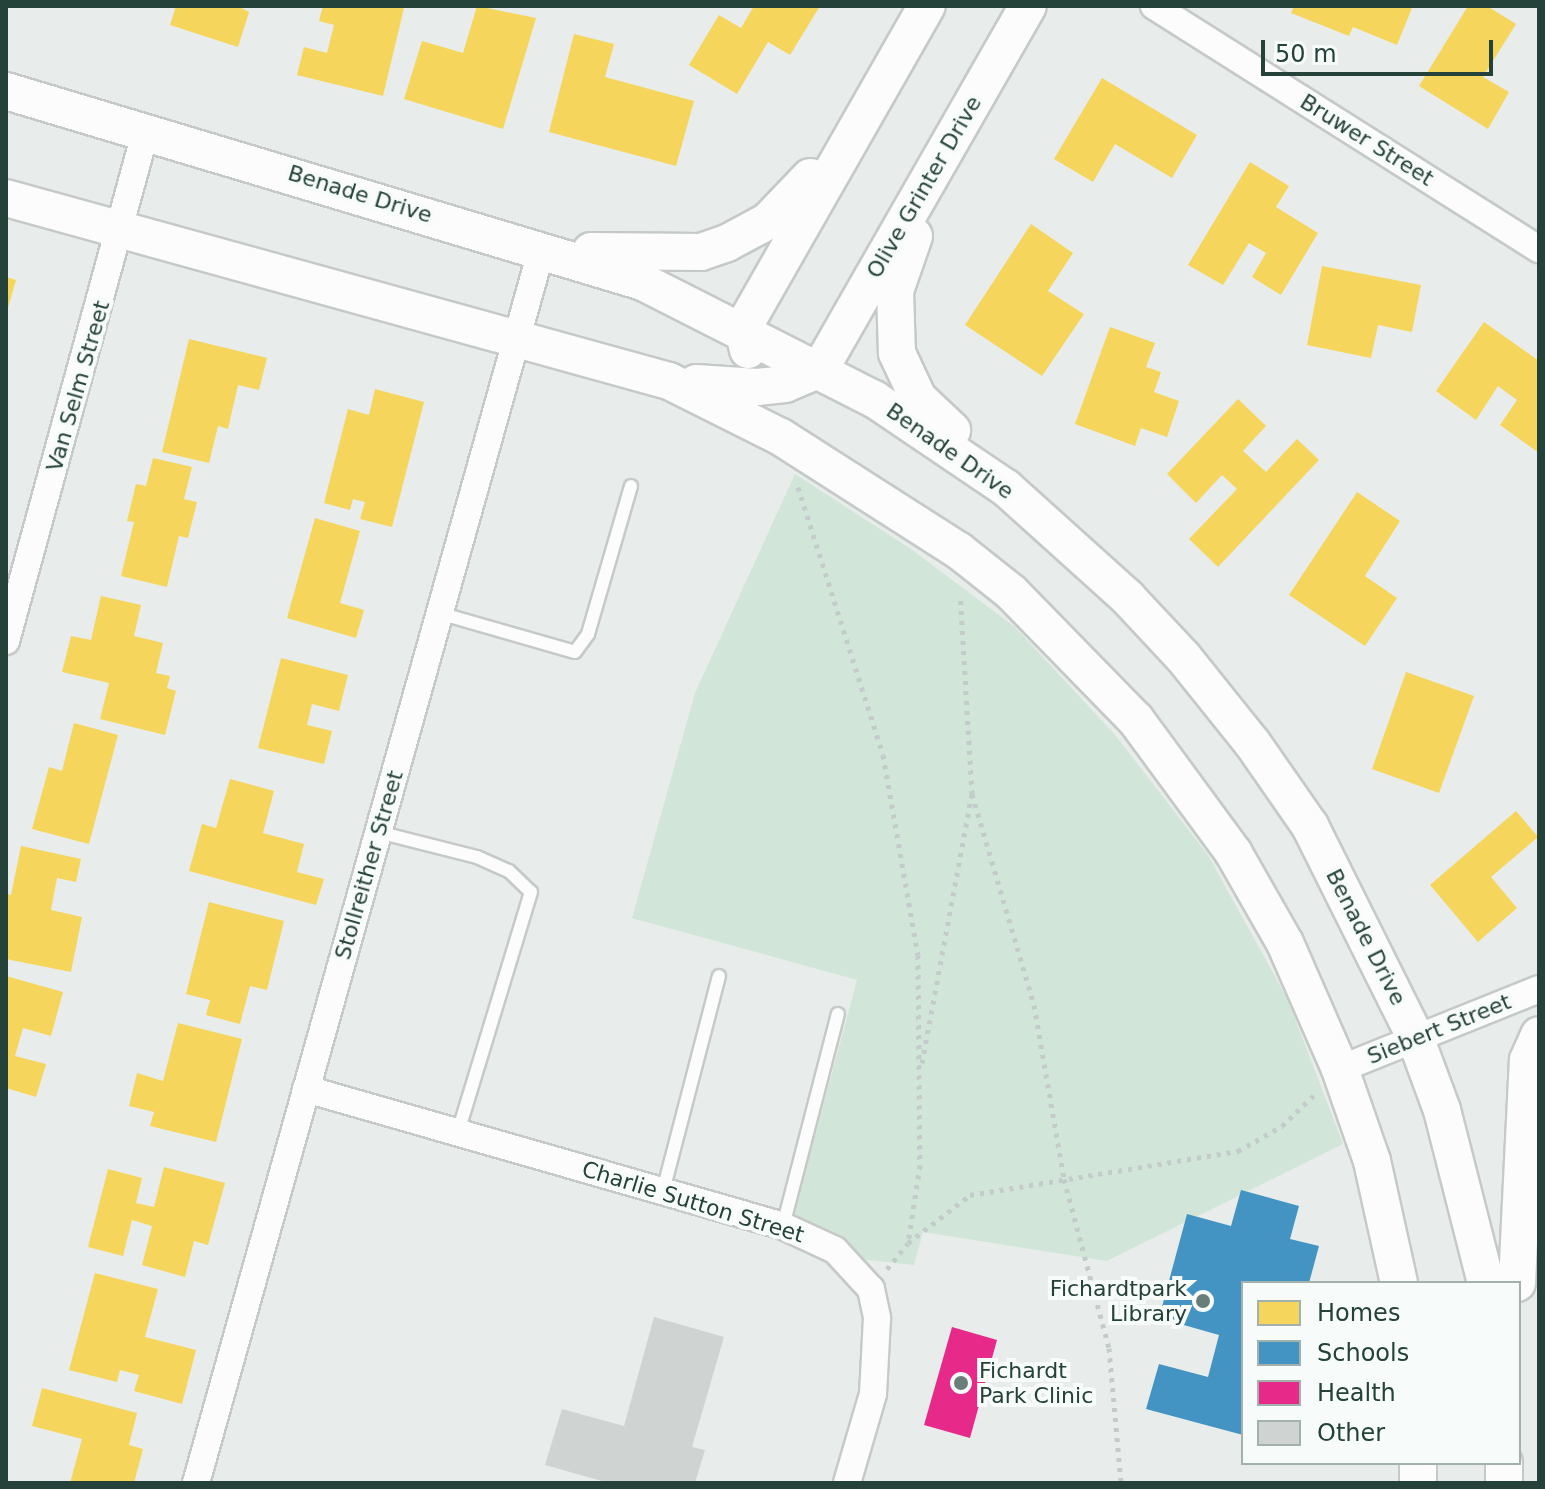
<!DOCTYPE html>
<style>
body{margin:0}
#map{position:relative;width:1545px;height:1489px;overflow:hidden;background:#e8edeb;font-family:"DejaVu Sans",sans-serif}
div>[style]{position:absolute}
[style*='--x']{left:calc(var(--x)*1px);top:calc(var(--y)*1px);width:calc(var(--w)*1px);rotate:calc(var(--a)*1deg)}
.green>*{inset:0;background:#d1e6d8}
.homes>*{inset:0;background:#f6d55c}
.schools>*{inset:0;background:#4393c3}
.health>*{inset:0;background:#e7298a}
.building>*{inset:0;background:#cfd4d2}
.path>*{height:5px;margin-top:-2.5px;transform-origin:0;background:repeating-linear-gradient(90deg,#c3ccca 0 4px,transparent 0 10px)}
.roads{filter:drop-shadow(2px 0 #c5cac8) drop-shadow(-2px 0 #c5cac8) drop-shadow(0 2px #c5cac8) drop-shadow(0 -2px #c5cac8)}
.lane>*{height:12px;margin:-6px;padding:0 6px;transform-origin:6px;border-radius:6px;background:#fcfcfc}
.street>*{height:26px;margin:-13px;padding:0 13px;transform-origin:13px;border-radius:13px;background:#fcfcfc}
.secondary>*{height:36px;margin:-18px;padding:0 18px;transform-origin:18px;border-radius:18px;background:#fcfcfc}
.dots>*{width:22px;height:22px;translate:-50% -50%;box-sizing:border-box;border:4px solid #f7fbf9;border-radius:50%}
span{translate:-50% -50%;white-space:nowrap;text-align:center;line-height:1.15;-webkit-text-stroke:8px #f7fbf9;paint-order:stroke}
.street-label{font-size:22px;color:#24423a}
.poi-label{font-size:22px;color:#24423a}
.right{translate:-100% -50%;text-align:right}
.left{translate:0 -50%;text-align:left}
.frame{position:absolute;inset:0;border:8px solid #24423a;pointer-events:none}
.legend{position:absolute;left:1241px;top:1281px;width:280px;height:184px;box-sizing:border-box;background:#f7fbf9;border:2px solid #a3b1ad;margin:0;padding:10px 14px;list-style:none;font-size:24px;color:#24423a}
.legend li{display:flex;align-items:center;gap:16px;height:40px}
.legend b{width:40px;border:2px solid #a3b1ad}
.scale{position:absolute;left:1261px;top:40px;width:232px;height:36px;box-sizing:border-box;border:4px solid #24423a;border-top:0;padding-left:10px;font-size:24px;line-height:28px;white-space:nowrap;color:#24423a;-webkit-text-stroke:6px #f7fbf9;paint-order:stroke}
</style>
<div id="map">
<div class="green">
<div style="clip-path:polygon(795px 474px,911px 549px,1015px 627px,1116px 736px,1208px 855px,1288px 1000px,1343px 1144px,1107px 1261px,923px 1232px,914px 1265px,849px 1258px,793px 1218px,857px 980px,632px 918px,695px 693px)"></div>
</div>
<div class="homes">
<div style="clip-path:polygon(176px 6px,238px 6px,249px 12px,238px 47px,170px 25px)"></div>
<div style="clip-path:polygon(323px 6px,404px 8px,383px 96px,297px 75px,304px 47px,327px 53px,334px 25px,319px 21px)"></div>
<div style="clip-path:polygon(477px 6px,536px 18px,503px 129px,404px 99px,422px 41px,463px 53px)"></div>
<div style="clip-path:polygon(754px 6px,820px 6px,790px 55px,768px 42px,737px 94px,689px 65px,719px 15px,741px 28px)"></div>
<div style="clip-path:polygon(1294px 6px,1406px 6px,1412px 8px,1397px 45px,1353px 27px,1349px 36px,1291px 13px)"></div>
<div style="clip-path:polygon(1468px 6px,1487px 6px,1516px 24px,1483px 77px,1509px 92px,1488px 129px,1419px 86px)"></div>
<div style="clip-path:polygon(574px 34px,614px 44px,605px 77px,694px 101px,676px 166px,549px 132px)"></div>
<div style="clip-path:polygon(1102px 78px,1197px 135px,1172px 178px,1115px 144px,1093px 182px,1054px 159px)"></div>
<div style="clip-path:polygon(1250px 162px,1289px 186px,1276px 207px,1318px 233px,1281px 295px,1252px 277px,1266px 253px,1249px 243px,1223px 285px,1188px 265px)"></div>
<div style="clip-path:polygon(1031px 224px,1073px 253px,1048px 291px,1084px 314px,1042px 376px,965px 325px)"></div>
<div style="clip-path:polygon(1322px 266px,1421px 285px,1412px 332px,1378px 325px,1371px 358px,1307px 345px)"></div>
<div style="clip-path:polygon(6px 277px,16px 280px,7px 311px,6px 311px)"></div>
<div style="clip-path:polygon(1484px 322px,1539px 361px,1539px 453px,1500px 425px,1517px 400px,1498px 386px,1476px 420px,1436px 391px)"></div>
<div style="clip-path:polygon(1110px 327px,1155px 343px,1146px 367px,1161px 372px,1154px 392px,1179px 401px,1167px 437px,1141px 428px,1135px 446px,1075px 424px)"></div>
<div style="clip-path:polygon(189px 339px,267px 358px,259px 390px,238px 385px,228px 429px,218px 426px,209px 463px,162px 452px)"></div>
<div style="clip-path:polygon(375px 389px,424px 402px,392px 527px,360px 519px,365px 502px,353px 499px,350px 510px,324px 503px,348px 409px,369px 415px)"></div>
<div style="clip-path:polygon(1238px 399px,1266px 426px,1243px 451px,1266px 472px,1297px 439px,1319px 460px,1218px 567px,1189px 539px,1237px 489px,1222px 475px,1196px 503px,1167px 474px)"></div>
<div style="clip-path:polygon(153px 458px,192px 467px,184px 499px,197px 502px,188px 538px,179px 536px,167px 587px,121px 576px,134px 522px,127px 521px,136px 484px,146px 486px)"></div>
<div style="clip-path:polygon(1357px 492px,1400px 521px,1365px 576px,1397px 598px,1365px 646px,1289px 595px)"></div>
<div style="clip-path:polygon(315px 518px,360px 531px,340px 603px,364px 610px,356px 638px,287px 618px)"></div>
<div style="clip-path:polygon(101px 596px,141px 605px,134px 636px,163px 643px,156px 673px,170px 676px,167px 688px,176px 691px,165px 735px,100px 719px,109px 683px,62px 672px,71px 636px,91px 640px)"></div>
<div style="clip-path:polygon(281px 658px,348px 675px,339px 711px,312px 704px,307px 725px,332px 731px,324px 764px,258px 748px)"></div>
<div style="clip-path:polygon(1406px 672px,1474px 696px,1439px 793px,1372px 769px)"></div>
<div style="clip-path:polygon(74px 723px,118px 735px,89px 844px,32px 829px,49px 767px,62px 771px)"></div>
<div style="clip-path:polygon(230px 779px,274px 791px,263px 833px,304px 844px,297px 872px,324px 879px,316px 905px,189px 871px,202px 824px,216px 828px)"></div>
<div style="clip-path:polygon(1516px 811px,1538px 837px,1491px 877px,1517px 908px,1478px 942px,1430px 885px)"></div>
<div style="clip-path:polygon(21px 846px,81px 859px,76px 882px,57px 878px,51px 910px,82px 917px,71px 972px,6px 959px,6px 894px,11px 895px)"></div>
<div style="clip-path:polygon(209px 902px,284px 921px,267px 990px,250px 986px,240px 1024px,206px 1015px,210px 1000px,186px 994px)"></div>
<div style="clip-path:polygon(6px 976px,63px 992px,51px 1036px,23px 1028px,15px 1056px,46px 1064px,36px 1097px,6px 1088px)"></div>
<div style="clip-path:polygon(178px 1023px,242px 1039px,216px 1142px,150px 1126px,154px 1112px,129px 1106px,137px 1073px,163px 1081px)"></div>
<div style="clip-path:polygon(164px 1167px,225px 1183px,208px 1245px,194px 1241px,185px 1277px,142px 1265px,152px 1226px,132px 1220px,123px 1256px,88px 1247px,108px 1169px,142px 1178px,136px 1203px,154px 1207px)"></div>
<div style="clip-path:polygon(95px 1273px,158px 1289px,145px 1337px,196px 1350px,182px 1404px,134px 1391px,139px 1375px,120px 1370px,117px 1382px,69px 1370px)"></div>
<div style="clip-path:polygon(42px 1388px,137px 1413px,129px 1445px,143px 1449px,134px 1483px,70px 1483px,82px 1439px,32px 1426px)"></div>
</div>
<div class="schools">
<div style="clip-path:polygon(1241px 1190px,1299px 1206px,1290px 1239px,1319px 1246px,1309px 1283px,1243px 1283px,1243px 1435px,1146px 1409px,1159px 1364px,1208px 1377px,1219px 1335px,1159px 1318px,1187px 1214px,1231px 1226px)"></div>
</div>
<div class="health">
<div style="clip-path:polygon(952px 1327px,997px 1340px,970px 1438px,924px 1425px)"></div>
</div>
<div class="building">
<div style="clip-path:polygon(654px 1317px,724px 1337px,692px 1447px,705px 1450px,695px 1483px,609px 1483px,545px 1465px,562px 1409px,624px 1426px)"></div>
</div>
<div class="path">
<div style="--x:798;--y:487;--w:281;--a:72.4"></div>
<div style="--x:883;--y:755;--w:203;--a:80.1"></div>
<div style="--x:918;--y:955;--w:210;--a:89.5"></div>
<div style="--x:920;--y:1165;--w:79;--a:98.7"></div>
<div style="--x:972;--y:794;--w:220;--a:73.6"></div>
<div style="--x:1034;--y:1005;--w:177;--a:80.2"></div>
<div style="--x:1064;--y:1179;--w:175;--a:75.1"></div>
<div style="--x:1109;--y:1348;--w:136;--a:84.9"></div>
<div style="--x:922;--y:1063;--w:274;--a:-79.5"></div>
<div style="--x:972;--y:794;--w:200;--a:-93.4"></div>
<div style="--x:887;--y:1269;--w:33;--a:-51"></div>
<div style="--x:908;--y:1243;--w:78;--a:-37.7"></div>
<div style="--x:970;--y:1195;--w:272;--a:-9.3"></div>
<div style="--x:1238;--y:1151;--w:51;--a:-29.6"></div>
<div style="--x:1282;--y:1126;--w:47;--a:-44.1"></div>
</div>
<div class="roads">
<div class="lane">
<div style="--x:439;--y:613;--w:141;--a:16"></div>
<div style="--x:575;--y:652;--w:22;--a:-54"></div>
<div style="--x:588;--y:634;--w:154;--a:-73.8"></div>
<div style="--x:378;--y:832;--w:102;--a:14.2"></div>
<div style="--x:477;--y:857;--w:35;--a:24"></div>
<div style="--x:509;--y:871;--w:30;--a:44"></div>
<div style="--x:531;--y:892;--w:252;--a:106.9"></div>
<div style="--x:663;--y:1191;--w:222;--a:-75.4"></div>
<div style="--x:783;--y:1226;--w:219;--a:-75.5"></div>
</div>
<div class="street">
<div style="--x:1154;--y:6;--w:455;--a:32.3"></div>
<div style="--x:6;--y:641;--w:530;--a:-74.68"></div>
<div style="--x:1340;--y:1069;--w:214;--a:-21.9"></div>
<div style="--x:306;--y:1089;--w:496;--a:16"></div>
<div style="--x:783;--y:1226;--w:57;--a:24.8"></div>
<div style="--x:835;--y:1250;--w:53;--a:47.3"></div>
<div style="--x:871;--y:1289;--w:30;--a:78"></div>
<div style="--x:877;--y:1318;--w:76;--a:93"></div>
<div style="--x:873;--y:1394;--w:93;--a:106.3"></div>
<div style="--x:196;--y:1483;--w:1283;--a:-74.35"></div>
</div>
<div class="secondary">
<div style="--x:6;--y:91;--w:665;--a:16.69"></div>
<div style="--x:643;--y:282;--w:259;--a:26.9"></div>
<div style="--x:874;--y:399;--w:159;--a:34"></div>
<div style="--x:1006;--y:488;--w:163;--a:42"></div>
<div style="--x:1127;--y:597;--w:83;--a:46.9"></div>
<div style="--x:1184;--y:658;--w:110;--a:51.3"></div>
<div style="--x:1253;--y:744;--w:100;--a:55.2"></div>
<div style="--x:1310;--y:826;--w:236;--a:63.5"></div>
<div style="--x:1415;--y:1037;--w:78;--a:69.7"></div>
<div style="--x:1442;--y:1110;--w:179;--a:75.7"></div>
<div style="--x:6;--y:198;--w:688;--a:15.43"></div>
<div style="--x:669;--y:381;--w:125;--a:26.6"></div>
<div style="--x:781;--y:437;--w:210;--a:32.6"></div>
<div style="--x:958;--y:550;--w:68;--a:38.4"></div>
<div style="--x:1011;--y:592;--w:179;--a:45.7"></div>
<div style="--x:1136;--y:720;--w:164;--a:53.7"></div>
<div style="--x:1233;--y:852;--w:105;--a:60.3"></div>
<div style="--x:1285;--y:943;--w:137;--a:66.4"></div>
<div style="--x:1340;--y:1069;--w:97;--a:70.8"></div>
<div style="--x:1372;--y:1161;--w:125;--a:77.5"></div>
<div style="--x:914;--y:236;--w:58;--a:109.1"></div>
<div style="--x:895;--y:291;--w:62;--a:88.2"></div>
<div style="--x:897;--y:353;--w:50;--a:65"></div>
<div style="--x:918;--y:398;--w:47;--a:43.3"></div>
<div style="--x:591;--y:251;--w:110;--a:0.5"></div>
<div style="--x:701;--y:252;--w:28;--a:-19"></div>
<div style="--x:727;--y:243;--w:47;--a:-28.2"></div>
<div style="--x:768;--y:221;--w:61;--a:-46.3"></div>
<div style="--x:748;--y:350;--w:23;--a:-103"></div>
<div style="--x:743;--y:328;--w:371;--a:-60.3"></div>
<div style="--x:696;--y:383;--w:61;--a:3.8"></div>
<div style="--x:757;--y:387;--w:28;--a:-6"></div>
<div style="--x:785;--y:384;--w:38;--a:-23"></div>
<div style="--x:820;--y:369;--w:418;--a:-60.2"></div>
<div style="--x:1517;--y:1283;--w:223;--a:-87.2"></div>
<div style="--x:1528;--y:1060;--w:27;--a:-66"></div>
<div style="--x:1418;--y:1463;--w:20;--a:90"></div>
<div style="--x:1504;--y:1463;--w:20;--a:90"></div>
</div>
</div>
<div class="dots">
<div style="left:1203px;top:1301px;background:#697e78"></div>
<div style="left:961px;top:1383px;background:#697e78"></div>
</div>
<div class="street-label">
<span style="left:1367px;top:140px;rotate:32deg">Bruwer Street</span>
<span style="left:924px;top:187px;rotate:-60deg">Olive Grinter Drive</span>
<span style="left:360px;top:194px;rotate:17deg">Benade Drive</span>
<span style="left:78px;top:386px;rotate:-74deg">Van Selm Street</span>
<span style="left:950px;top:451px;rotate:35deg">Benade Drive</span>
<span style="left:369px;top:865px;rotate:-74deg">Stollreither Street</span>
<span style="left:1366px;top:937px;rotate:63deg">Benade Drive</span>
<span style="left:1439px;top:1029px;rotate:-22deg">Siebert Street</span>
<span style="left:693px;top:1202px;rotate:17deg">Charlie Sutton Street</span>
</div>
<div class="poi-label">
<span class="right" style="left:1187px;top:1301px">Fichardtpark<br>Library</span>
<span class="left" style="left:979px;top:1383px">Fichardt<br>Park Clinic</span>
</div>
<div class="frame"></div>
<ul class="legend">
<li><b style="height:22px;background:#f6d55c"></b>Homes</li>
<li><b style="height:22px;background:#4393c3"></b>Schools</li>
<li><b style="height:22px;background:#e7298a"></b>Health</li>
<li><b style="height:22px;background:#cfd4d2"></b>Other</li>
</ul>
<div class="scale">50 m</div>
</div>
